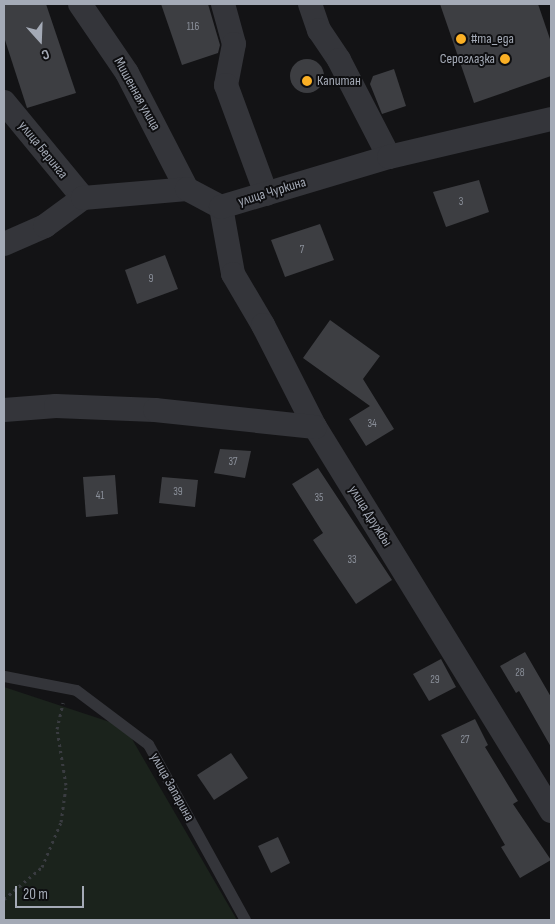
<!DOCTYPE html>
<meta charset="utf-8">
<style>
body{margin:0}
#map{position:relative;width:555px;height:924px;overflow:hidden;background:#131315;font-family:"Sofia Sans Condensed",sans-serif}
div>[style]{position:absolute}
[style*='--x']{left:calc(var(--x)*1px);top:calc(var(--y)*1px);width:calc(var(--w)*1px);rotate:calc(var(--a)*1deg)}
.green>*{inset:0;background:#1b231c}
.building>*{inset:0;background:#3d3e42}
.round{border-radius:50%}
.path>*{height:3px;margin-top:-1.5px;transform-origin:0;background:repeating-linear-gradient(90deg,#3a3c41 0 2.5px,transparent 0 6.5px)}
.service>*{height:11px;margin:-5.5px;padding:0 5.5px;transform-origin:5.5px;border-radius:5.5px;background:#34353a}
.minor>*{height:24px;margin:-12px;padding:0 12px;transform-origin:12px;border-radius:12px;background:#34353a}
.dots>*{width:14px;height:14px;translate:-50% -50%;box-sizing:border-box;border:2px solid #0e0e10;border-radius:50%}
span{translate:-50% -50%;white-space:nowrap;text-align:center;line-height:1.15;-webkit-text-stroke:4px #0e0e10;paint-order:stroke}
.number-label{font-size:11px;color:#8a8f99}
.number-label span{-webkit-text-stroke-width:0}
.poi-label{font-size:14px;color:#a4aab6}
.left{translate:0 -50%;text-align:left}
.right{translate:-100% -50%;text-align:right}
.street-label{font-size:14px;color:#a4aab6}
.frame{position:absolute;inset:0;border:5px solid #a4aab6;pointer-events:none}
.north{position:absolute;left:15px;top:15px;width:50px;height:50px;-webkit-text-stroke:4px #0e0e10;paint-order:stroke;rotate:160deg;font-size:14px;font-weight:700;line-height:20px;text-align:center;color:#a4aab6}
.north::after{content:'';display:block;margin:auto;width:18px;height:22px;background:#a4aab6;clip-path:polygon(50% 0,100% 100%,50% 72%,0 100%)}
.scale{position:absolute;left:15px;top:886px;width:69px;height:22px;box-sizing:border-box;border:2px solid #a4aab6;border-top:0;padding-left:6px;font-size:15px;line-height:18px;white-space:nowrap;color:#a4aab6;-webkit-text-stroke:4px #0e0e10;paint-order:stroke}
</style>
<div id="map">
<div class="green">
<div style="clip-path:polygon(4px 687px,125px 727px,237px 920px,4px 920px)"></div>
</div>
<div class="building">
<div style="clip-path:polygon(4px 4px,46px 4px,76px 93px,27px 108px,4px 37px)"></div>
<div style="clip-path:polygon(161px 4px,208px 4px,220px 45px,218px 53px,182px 65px)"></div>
<div style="clip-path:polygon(440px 4px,538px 4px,551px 42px,551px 76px,474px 103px)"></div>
<div class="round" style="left:290px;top:59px;width:34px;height:34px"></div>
<div style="clip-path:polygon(394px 69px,406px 106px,382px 114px,370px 84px,373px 76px)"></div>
<div style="clip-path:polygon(479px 180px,489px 212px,446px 227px,433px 192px)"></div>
<div style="clip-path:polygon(320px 224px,334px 260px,285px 277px,271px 240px)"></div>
<div style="clip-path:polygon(165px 255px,178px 289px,137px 304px,125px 270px)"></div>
<div style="clip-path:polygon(330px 320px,380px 356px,363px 379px,394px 429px,366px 446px,349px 419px,370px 406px,303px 358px)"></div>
<div style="clip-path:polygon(220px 449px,251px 451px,245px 478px,214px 473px)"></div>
<div style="clip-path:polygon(318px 468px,392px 580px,356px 604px,313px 540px,323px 533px,292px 484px)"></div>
<div style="clip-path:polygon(115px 475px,118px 514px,86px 517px,83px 477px)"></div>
<div style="clip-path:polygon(162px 477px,198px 480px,195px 507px,159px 503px)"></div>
<div style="clip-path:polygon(525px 652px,551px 697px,551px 747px,519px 691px,516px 693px,500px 666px)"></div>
<div style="clip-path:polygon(441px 659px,456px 687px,429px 701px,413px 674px)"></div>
<div style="clip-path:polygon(475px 719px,488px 745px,485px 747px,518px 801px,513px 804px,551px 860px,520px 878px,501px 847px,505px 845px,441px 735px)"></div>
<div style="clip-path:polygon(231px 753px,248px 778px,214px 800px,197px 775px)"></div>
<div style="clip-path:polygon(278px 837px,290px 863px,271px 873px,258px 846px)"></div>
</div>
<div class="path">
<div style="--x:4;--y:899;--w:50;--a:-40.1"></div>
<div style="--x:42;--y:867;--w:49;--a:-67.1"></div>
<div style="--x:61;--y:822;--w:37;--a:-82"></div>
<div style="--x:66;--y:785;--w:57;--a:-99.1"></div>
<div style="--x:57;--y:729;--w:27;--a:-77"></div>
</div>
<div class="service">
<div style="--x:4;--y:676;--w:73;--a:11"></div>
<div style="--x:76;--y:690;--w:90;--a:36.9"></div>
<div style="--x:148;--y:744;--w:201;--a:61.1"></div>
</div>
<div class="minor">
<div style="--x:80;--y:4;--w:83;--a:55.7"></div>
<div style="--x:127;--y:73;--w:131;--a:62.7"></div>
<div style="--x:223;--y:4;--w:41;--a:74.6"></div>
<div style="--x:234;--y:44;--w:42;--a:101"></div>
<div style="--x:226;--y:85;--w:116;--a:69.8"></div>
<div style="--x:310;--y:4;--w:28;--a:71"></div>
<div style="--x:319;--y:30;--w:36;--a:56"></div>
<div style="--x:339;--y:60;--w:109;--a:62.7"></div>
<div style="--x:4;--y:102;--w:124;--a:50.5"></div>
<div style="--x:221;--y:207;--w:68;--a:79.8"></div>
<div style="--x:233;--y:274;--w:59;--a:59.5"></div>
<div style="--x:263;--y:325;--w:114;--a:63"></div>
<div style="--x:315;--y:427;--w:451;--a:58.4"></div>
<div style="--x:4;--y:244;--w:45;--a:-23.7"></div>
<div style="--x:45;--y:226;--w:47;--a:-36.4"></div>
<div style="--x:83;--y:198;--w:104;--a:-4.9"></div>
<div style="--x:187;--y:189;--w:38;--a:28"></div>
<div style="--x:221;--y:207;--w:175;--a:-16.6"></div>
<div style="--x:389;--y:157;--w:166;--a:-13.2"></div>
<div style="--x:4;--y:410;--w:52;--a:-4.4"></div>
<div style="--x:56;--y:406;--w:99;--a:2.3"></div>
<div style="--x:155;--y:410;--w:161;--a:6.1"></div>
</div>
<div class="dots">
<div style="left:461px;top:39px;background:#fbb025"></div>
<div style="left:505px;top:59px;background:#fbb025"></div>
<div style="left:307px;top:81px;background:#fbb025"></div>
</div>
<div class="number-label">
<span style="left:193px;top:27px">116</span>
<span style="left:461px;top:202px">3</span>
<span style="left:302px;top:250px">7</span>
<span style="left:151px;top:279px">9</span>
<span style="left:372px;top:424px">34</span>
<span style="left:233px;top:462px">37</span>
<span style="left:178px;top:492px">39</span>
<span style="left:100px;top:496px">41</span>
<span style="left:319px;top:498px">35</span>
<span style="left:352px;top:560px">33</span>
<span style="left:520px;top:673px">28</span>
<span style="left:435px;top:680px">29</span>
<span style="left:465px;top:740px">27</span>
</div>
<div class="poi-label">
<span class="left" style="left:471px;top:39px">#та_еда</span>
<span class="right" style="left:495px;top:59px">Сероглазка</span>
<span class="left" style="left:317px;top:81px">Капитан</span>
</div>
<div class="street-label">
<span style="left:137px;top:94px;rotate:61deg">Мишенная улица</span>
<span style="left:43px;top:150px;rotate:51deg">улица Беринга</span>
<span style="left:272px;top:192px;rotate:-17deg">улица Чуркина</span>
<span style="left:370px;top:516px;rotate:58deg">улица Дружбы</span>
<span style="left:172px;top:787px;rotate:61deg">улица Запарина</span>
</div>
<div class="frame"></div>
<div class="north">С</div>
<div class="scale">20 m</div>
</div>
